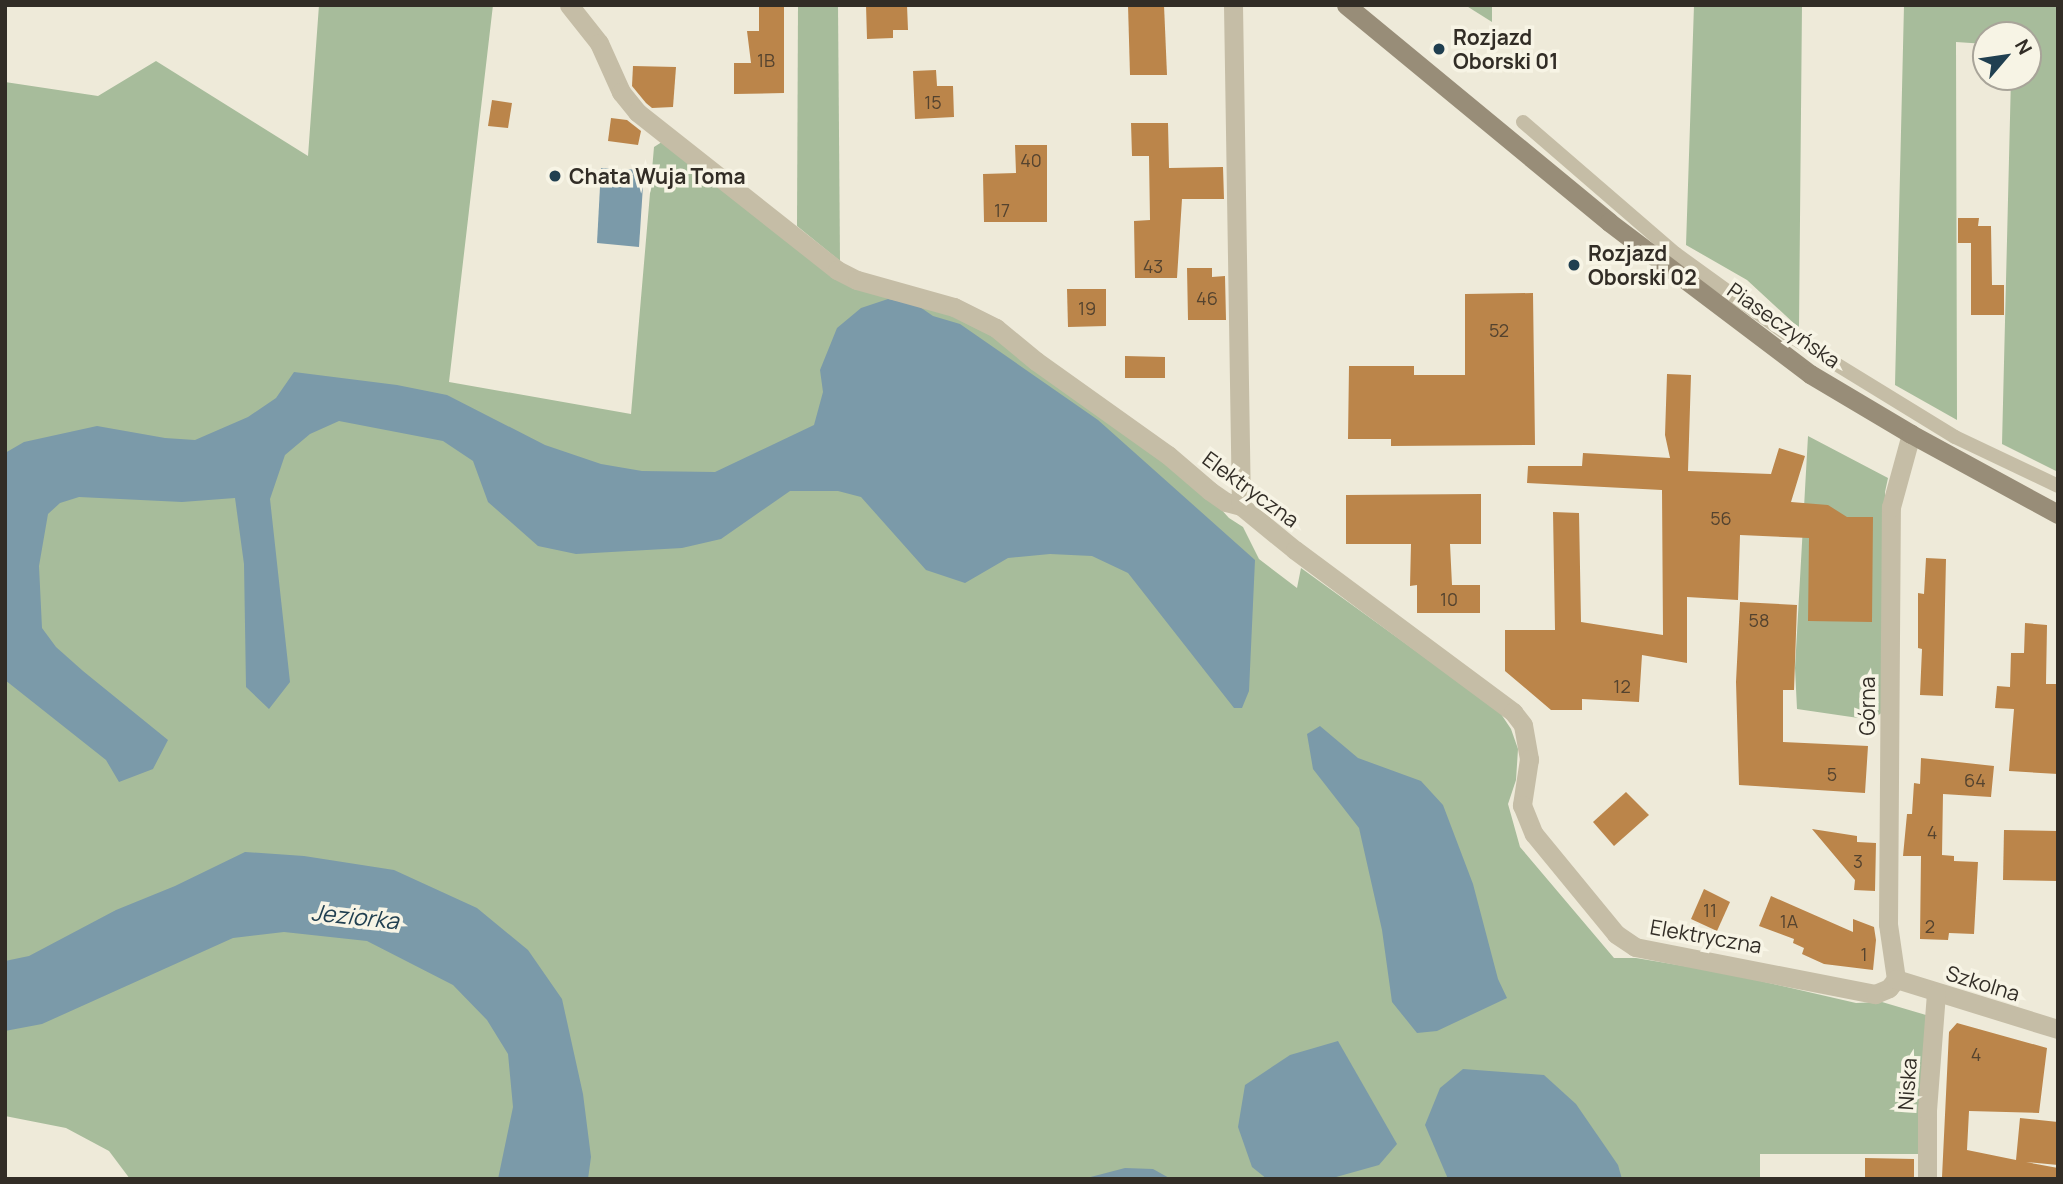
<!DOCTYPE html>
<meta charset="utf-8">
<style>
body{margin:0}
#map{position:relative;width:2063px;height:1184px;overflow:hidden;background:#eeead9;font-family:Manrope,sans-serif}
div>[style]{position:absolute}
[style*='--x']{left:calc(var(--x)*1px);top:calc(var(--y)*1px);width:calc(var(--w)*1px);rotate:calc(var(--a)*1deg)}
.green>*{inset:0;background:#a7bc9b}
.water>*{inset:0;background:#7b9aa9}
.building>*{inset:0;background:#bb854a}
.service>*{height:14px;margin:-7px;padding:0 7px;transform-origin:7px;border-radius:7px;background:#c5bda6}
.minor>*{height:19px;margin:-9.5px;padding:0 9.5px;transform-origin:9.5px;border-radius:9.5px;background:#c5bda6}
.secondary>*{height:19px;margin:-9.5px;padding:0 9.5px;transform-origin:9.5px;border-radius:9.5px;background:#988d78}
.dots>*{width:19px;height:19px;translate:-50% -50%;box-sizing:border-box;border:4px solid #f7f4e5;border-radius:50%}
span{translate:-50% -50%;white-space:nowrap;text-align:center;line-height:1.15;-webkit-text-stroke:7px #f7f4e5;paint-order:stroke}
.number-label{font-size:18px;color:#54432f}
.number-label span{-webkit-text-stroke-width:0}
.poi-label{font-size:21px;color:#322d26;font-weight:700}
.left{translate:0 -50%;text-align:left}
.street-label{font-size:21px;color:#322d26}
.water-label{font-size:23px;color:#203f50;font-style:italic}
.frame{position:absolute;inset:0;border:7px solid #322d26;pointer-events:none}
.north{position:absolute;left:1972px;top:21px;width:70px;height:70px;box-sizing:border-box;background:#f7f4e5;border:2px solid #a8a499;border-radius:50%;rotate:61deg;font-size:19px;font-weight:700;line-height:28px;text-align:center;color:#322d26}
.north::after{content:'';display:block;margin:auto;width:24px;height:32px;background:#203f50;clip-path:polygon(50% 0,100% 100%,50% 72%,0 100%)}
</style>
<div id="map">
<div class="green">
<div style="clip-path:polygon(319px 5px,493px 5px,449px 382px,631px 414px,654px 147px,665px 140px,841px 277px,986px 324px,1207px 494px,1229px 518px,1243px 527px,1259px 559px,1297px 588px,1301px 568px,1499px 711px,1511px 729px,1518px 749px,1516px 780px,1508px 804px,1520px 847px,1614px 958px,1636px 958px,1726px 973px,1856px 1003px,1882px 1002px,1926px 1015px,1919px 1154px,1760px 1154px,1760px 1179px,130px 1179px,109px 1151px,66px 1128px,5px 1116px,5px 82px,98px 96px,156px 61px,308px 156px)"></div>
<div style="clip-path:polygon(798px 5px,838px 5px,840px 261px,797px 226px)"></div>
<div style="clip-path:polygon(1465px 5px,1492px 5px,1492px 22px)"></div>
<div style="clip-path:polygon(1694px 5px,1802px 5px,1799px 328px,1747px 280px,1686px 245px)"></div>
<div style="clip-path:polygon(1904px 5px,2058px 5px,2058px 472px,2002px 444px,2011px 77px,2028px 77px,2028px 35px,1986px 35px,1986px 44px,1956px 42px,1957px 420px,1895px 385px)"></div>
<div style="clip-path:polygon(1808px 436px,1888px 478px,1885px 492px,1884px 711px,1872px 720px,1797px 709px,1795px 668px)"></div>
</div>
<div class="water">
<div style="clip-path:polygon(601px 168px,644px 170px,639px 247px,597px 243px)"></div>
<div style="clip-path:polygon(888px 299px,917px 305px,933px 316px,960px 324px,1098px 420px,1255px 560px,1249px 691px,1242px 708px,1234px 708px,1128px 573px,1092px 556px,1050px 554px,1008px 558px,965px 583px,926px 570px,861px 497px,838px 491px,790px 491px,721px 539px,682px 548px,576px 554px,538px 546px,488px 502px,473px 461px,443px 441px,339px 421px,310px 434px,285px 455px,270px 499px,290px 682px,269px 709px,246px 687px,244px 564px,235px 498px,182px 502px,79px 497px,60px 503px,48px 514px,39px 566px,42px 628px,56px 647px,83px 671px,168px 740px,153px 769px,119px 782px,106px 760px,5px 680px,5px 453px,24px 442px,97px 426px,165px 438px,195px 440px,248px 417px,276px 398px,294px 372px,397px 385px,447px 395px,545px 445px,601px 464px,642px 471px,715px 472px,814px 425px,823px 392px,820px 370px,837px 328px,861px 308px)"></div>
<div style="clip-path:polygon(1320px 726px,1358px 758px,1421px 781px,1443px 805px,1473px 884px,1498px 979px,1507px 998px,1437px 1031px,1417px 1033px,1392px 1002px,1382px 930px,1359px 828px,1313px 769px,1307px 734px)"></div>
<div style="clip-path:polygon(245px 852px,304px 856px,394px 870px,477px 908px,528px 950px,562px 999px,583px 1094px,591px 1157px,588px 1179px,498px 1179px,513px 1107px,508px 1054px,487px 1020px,453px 985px,367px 941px,284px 932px,233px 938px,42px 1024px,5px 1031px,5px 961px,29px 956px,116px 910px,175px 886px)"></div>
<div style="clip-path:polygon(1338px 1041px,1397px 1144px,1379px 1165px,1329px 1179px,1267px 1179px,1252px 1167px,1238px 1127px,1245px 1085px,1290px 1055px)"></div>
<div style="clip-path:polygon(1463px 1069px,1544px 1075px,1576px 1104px,1618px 1165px,1622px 1179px,1448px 1179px,1425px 1125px,1440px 1088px)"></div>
<div style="clip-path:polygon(1125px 1168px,1153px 1169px,1171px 1179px,1083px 1179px)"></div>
</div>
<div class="building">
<div style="clip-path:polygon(759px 5px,784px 5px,784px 93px,734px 94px,734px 63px,751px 63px,747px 31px,759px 31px)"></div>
<div style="clip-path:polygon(866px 5px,907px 5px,908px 30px,893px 30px,893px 38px,867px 39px)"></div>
<div style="clip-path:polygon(1128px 5px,1164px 5px,1167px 75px,1130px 75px)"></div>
<div style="clip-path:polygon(633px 66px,676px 67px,673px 107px,652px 108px,646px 103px,632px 86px)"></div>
<div style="clip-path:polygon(936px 70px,937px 86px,953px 86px,954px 117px,915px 119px,913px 71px)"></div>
<div style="clip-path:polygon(492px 100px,512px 103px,508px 128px,488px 126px)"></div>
<div style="clip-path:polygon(611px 118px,627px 120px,641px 131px,638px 145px,608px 141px)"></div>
<div style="clip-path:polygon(1131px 123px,1168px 123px,1169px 168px,1223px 167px,1224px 199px,1182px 199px,1177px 278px,1135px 278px,1134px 221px,1150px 220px,1149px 156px,1132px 156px)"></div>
<div style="clip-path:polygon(1015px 145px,1047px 145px,1047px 222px,984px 222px,983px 174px,1016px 173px)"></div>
<div style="clip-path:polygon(1958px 218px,1979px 218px,1978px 226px,1991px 226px,1992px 285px,2004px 285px,2004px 315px,1971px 315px,1971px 243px,1958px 243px)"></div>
<div style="clip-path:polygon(1187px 268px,1212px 268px,1212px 277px,1225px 276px,1226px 320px,1188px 320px)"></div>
<div style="clip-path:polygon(1067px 289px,1106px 289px,1106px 326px,1068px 327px)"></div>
<div style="clip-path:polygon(1533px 293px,1535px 445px,1391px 446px,1391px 439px,1348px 439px,1349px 366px,1414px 366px,1414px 375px,1465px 375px,1465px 294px)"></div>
<div style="clip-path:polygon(1125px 356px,1165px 357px,1165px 378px,1125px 378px)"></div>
<div style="clip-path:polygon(1667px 374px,1691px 375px,1688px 471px,1771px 474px,1779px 448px,1805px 456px,1791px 502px,1828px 505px,1847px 517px,1873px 517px,1872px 622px,1808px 621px,1809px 538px,1740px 535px,1738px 600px,1687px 597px,1687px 663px,1642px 655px,1639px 702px,1582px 699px,1582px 710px,1551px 710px,1505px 671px,1505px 630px,1555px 630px,1553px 512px,1579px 513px,1581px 622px,1663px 635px,1662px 490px,1527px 483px,1528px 466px,1582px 466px,1583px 453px,1670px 458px,1665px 435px)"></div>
<div style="clip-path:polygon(1481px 494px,1481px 544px,1450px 544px,1452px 585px,1480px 585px,1480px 613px,1417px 613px,1417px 585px,1410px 586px,1411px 544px,1346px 544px,1346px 495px)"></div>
<div style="clip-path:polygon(1926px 558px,1946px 559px,1943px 696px,1920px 695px,1922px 649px,1918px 648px,1918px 593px,1924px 594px)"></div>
<div style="clip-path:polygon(1740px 602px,1797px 605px,1794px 690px,1783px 690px,1783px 742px,1868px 746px,1865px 793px,1739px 785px,1736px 682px)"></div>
<div style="clip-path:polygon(2025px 623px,2047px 625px,2046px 684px,2058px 684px,2058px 774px,2009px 771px,2014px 709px,1995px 708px,1997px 686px,2010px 687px,2011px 653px,2024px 653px)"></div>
<div style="clip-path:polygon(1921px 758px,1994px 766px,1991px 797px,1943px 794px,1942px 855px,1954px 856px,1954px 861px,1978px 862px,1974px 934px,1949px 933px,1948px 940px,1920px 939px,1921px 856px,1903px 856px,1907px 814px,1912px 814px,1914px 783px,1920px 784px)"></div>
<div style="clip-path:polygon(1626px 792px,1649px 815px,1614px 846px,1593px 822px)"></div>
<div style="clip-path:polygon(1812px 829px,1857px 836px,1857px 842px,1876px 843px,1875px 891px,1854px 890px,1855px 880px)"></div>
<div style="clip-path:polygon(2004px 830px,2058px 831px,2058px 881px,2003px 880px)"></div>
<div style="clip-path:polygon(1704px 889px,1730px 902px,1717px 931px,1691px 919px)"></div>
<div style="clip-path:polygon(1771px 896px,1853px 932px,1853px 919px,1874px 927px,1876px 940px,1873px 970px,1824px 964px,1802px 954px,1804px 948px,1793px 943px,1794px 939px,1759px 926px)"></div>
<div style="clip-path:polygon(1957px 1023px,2047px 1048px,2039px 1113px,1969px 1111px,1967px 1150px,2016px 1160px,2020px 1118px,2058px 1122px,2058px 1165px,2026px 1162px,2058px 1168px,2058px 1179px,1942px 1177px,1949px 1032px)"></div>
<div style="clip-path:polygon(1865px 1158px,1914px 1159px,1914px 1179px,1865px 1179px)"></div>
</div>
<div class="service">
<div style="--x:1523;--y:122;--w:202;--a:40.8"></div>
<div style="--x:1676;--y:254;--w:137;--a:35.8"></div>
<div style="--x:1787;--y:334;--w:197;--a:31.5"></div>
<div style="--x:1955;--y:437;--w:114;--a:25.4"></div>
</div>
<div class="minor">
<div style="--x:569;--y:5;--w:48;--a:51.7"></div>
<div style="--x:599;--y:43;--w:54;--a:65.8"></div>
<div style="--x:621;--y:92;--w:26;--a:51"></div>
<div style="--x:637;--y:112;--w:255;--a:38.3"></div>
<div style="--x:837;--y:270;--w:22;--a:27"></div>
<div style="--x:857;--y:280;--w:101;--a:15.6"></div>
<div style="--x:954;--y:307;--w:47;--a:26.6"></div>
<div style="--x:996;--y:328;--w:52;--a:39.5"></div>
<div style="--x:1036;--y:361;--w:162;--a:35.5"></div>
<div style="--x:1168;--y:455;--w:55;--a:40.6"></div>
<div style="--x:1210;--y:491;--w:19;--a:35"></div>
<div style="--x:1226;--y:502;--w:16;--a:15"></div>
<div style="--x:1241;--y:506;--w:70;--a:39.2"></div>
<div style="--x:1295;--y:550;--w:272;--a:36.6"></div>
<div style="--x:1513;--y:712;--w:16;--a:52"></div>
<div style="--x:1523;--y:725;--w:35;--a:80"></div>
<div style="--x:1529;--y:759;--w:47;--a:98.7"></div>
<div style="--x:1522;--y:805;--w:31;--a:68"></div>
<div style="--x:1534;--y:834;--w:129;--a:50.6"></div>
<div style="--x:1616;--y:934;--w:23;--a:34"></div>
<div style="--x:1635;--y:947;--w:245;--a:11.1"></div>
<div style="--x:1875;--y:994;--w:15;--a:-23"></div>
<div style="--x:1889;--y:988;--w:11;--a:-52"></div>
<div style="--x:1233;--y:5;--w:501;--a:89.09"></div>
<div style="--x:1896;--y:979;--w:56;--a:-98.3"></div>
<div style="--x:1888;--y:924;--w:417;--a:-89.6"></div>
<div style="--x:1891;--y:507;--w:76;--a:-74.7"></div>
<div style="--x:1896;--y:979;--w:170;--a:17.2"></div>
<div style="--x:1927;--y:1179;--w:69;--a:-90"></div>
<div style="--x:1927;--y:1110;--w:117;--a:-85.6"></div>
</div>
<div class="secondary">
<div style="--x:1346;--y:5;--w:341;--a:39.5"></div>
<div style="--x:1609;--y:222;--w:252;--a:37.1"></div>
<div style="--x:1810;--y:374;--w:117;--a:30.7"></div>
<div style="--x:1911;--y:434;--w:167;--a:28.6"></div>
</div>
<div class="dots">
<div style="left:1439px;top:49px;background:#203f50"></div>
<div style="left:555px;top:176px;background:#203f50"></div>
<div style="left:1574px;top:265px;background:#203f50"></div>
</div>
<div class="number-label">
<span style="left:766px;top:60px">1B</span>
<span style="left:933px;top:102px">15</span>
<span style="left:1031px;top:160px">40</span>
<span style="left:1002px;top:210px">17</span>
<span style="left:1153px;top:266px">43</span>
<span style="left:1207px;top:298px">46</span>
<span style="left:1087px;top:308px">19</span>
<span style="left:1499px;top:330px">52</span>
<span style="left:1721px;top:518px">56</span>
<span style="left:1449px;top:599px">10</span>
<span style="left:1759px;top:620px">58</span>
<span style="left:1622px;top:686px">12</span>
<span style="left:1832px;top:774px">5</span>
<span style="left:1975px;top:780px">64</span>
<span style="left:1932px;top:832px">4</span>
<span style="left:1858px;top:861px">3</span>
<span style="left:1710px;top:910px">11</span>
<span style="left:1789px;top:921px">1A</span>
<span style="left:1930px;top:926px">2</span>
<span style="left:1864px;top:954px">1</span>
<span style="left:1976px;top:1054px">4</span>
</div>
<div class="poi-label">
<span class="left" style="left:1453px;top:49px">Rozjazd<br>Oborski 01</span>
<span class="left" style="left:569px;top:176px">Chata Wuja Toma</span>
<span class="left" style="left:1588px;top:265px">Rozjazd<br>Oborski 02</span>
</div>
<div class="street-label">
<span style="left:1784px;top:325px;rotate:35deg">Piaseczyńska</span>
<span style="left:1251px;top:489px;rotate:36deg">Elektryczna</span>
<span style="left:1867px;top:706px;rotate:-90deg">Górna</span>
<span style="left:1706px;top:936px;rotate:10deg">Elektryczna</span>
<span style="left:1983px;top:983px;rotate:17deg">Szkolna</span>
<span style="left:1907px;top:1084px;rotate:-86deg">Niska</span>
</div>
<div class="water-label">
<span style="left:355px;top:916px;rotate:6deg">Jeziorka</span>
</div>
<div class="frame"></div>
<div class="north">N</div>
</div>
